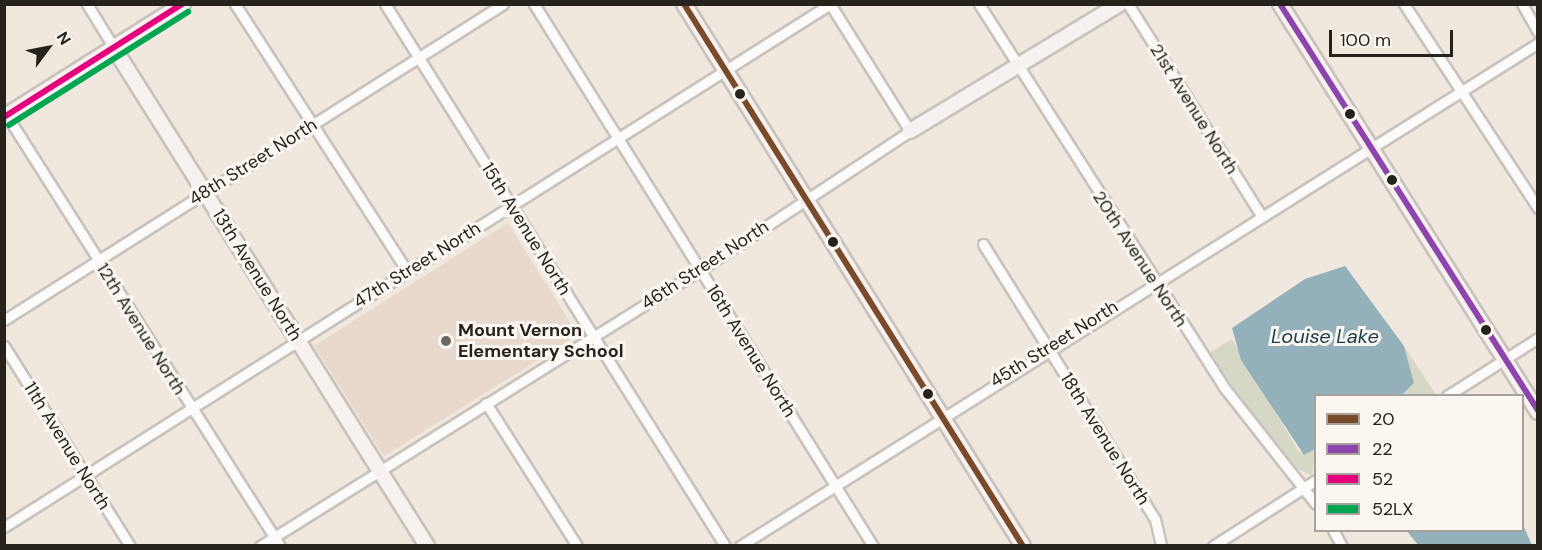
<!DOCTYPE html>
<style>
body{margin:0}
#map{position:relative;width:1542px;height:550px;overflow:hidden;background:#f0e7de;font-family:"DM Sans",sans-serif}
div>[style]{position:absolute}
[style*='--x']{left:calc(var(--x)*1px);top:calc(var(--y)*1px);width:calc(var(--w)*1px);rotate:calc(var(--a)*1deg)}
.education>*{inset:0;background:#e8d9ce}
.green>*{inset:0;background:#d7d7c6}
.water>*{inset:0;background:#94b0bb}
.roads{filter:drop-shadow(2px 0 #cac3bd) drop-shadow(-2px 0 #cac3bd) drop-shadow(0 2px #cac3bd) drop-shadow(0 -2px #cac3bd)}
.street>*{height:9px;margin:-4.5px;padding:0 4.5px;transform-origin:4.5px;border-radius:4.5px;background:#fdfbfa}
.secondary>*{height:14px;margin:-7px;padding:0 7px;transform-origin:7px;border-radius:7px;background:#f7f2f0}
.bus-1>*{height:6px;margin:-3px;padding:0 3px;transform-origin:3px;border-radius:3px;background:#7a4b2a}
.bus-2>*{height:6px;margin:-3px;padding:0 3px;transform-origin:3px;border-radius:3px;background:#8e44ad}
.bus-3>*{height:6px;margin:-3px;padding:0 3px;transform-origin:3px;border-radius:3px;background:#e5007d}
.bus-4>*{height:6px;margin:-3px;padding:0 3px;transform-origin:3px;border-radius:3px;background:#00a651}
.dots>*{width:16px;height:16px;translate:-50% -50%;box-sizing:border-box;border:3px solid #fcf6f0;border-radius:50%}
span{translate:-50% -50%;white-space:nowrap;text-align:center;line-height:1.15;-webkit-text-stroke:6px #fcf6f0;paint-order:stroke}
.street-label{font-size:18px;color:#28221d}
.poi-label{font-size:18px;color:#28221d;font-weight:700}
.left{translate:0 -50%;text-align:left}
.water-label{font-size:20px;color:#163e4d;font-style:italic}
.frame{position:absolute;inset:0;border:6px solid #28221d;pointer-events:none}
.legend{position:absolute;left:1314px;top:394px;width:210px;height:138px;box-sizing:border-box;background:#fcf6f0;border:2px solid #a7a19c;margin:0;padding:8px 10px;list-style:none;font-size:18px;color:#28221d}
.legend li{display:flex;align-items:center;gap:12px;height:30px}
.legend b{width:30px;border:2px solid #a7a19c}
.north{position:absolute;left:18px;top:18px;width:60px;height:60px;-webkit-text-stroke:4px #fcf6f0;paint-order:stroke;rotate:58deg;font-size:16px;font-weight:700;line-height:24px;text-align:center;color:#28221d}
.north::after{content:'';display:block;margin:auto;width:21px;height:27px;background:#28221d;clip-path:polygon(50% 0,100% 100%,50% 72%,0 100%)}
.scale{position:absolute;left:1329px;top:30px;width:124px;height:27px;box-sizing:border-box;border:3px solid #28221d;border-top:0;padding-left:8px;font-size:18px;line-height:21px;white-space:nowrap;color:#28221d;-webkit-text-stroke:4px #fcf6f0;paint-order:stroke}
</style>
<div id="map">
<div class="education">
<div style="clip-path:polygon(508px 223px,578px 335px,384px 456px,314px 346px)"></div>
</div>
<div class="green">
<div style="clip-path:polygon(1232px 339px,1299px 452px,1315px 449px,1312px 476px,1296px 468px,1207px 354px)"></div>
<div style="clip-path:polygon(1404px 346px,1436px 395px,1402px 396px,1414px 383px)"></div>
</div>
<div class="water">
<div style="clip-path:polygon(1345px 266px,1404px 346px,1414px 383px,1402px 395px,1316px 396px,1315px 449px,1304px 455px,1241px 360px,1232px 328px,1305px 279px)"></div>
<div style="clip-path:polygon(1523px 525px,1532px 545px,1418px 545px,1407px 531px,1522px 530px)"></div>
</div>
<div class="roads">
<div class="street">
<div style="--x:87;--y:4;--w:52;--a:58.5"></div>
<div style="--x:235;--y:4;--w:318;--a:57.2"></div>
<div style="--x:385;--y:4;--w:640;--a:57.9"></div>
<div style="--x:534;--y:4;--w:639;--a:57.98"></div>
<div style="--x:979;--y:4;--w:453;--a:57.4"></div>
<div style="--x:1223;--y:386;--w:150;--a:51.8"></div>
<div style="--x:1128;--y:4;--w:248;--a:57.8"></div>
<div style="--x:1404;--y:4;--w:244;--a:56.7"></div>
<div style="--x:1522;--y:4;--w:32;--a:60"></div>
<div style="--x:4;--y:111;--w:515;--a:57.61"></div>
<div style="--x:983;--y:244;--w:324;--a:58"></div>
<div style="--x:1155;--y:519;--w:28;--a:77"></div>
<div style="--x:4;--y:320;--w:591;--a:-32.34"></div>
<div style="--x:4;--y:346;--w:236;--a:57.8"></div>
<div style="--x:1447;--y:396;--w:108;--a:-32.5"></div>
<div style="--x:486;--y:403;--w:169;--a:57.5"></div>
<div style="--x:4;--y:527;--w:978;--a:-32.34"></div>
<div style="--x:1333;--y:530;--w:18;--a:61"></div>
<div style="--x:260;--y:546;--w:519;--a:-32.1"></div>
<div style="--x:700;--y:270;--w:252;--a:-33.5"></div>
<div style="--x:910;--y:131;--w:150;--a:-122.2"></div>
<div style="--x:740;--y:546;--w:943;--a:-32.22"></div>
<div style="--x:1213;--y:546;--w:122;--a:-32.7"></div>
</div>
<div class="secondary">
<div style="--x:684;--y:4;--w:639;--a:57.98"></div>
<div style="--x:1280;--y:4;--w:483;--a:57.7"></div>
<div style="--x:114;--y:48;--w:588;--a:57.85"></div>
<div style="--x:4;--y:117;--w:212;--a:-32.3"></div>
<div style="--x:910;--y:131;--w:245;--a:-31.2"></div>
</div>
</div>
<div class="bus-1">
<div style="--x:684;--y:4;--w:639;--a:57.98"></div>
</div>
<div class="bus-2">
<div style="--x:1280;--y:4;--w:482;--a:57.6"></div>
</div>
<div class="bus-3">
<div style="--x:4;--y:117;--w:211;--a:-32.4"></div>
</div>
<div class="bus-4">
<div style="--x:9;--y:125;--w:212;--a:-32.3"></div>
</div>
<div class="dots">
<div style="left:740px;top:94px;background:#28221d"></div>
<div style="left:1350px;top:114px;background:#28221d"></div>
<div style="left:1392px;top:180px;background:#28221d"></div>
<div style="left:833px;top:242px;background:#28221d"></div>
<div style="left:1486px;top:330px;background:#28221d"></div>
<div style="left:446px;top:341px;background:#6e6761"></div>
<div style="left:928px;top:394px;background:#28221d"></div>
</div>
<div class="street-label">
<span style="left:1194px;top:109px;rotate:58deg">21st Avenue North</span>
<span style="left:253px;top:162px;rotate:-32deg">48th Street North</span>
<span style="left:526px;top:229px;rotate:58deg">15th Avenue North</span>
<span style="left:1140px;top:259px;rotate:57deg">20th Avenue North</span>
<span style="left:417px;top:265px;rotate:-32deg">47th Street North</span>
<span style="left:705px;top:265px;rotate:-33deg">46th Street North</span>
<span style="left:257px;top:275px;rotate:58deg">13th Avenue North</span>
<span style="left:141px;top:329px;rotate:58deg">12th Avenue North</span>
<span style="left:1054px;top:344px;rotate:-32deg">45th Street North</span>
<span style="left:751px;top:351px;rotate:58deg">16th Avenue North</span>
<span style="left:1105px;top:439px;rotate:58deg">18th Avenue North</span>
<span style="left:67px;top:446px;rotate:58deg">11th Avenue North</span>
</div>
<div class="poi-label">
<span class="left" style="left:458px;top:341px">Mount Vernon<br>Elementary School</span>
</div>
<div class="water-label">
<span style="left:1325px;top:336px">Louise Lake</span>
</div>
<div class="frame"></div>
<ul class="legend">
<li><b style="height:8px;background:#7a4b2a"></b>20</li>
<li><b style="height:8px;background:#8e44ad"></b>22</li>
<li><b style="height:8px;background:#e5007d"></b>52</li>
<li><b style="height:8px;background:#00a651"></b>52LX</li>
</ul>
<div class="north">N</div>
<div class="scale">100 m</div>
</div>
